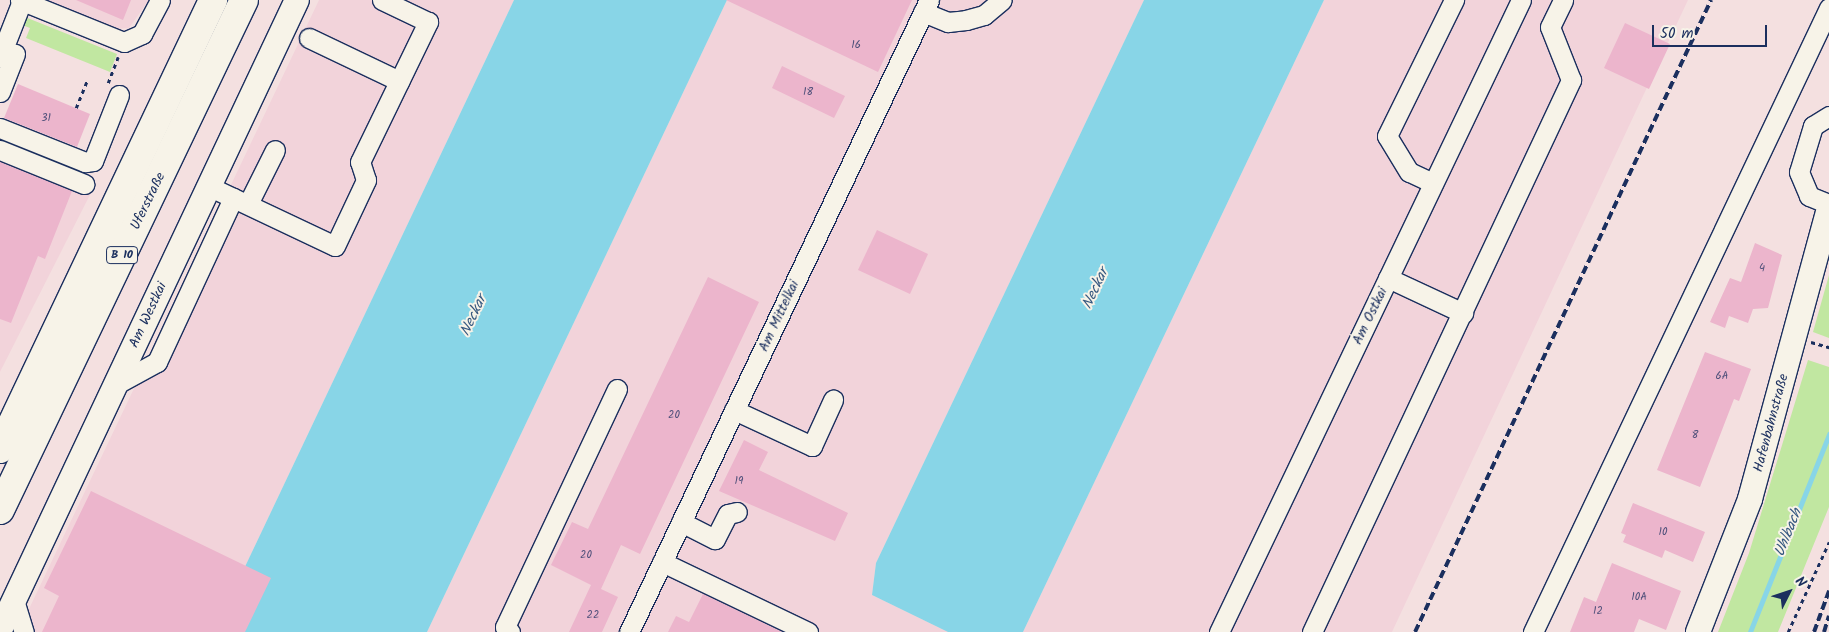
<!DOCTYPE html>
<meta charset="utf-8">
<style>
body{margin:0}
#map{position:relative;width:1829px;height:632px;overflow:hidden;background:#f4e0e0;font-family:Kalam,sans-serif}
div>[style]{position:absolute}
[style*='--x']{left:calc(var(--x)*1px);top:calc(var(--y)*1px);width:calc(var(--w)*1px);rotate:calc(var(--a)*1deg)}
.built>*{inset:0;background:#f2d3da}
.green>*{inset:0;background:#c1e7a1}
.water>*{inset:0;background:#88d5e7}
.stream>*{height:4.5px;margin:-2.25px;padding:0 2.25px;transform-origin:2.25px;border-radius:2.25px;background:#88d5e7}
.building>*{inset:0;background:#ecb5cc}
.path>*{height:2.5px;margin-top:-1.25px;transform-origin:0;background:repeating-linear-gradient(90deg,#1b2f5e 0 4px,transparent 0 8px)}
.roads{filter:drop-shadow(1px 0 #1b2f5e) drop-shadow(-1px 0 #1b2f5e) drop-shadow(0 1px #1b2f5e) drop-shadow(0 -1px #1b2f5e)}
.minor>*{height:19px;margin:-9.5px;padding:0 9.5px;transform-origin:9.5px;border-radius:9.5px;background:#f7f3e8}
.major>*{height:24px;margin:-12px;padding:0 12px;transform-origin:12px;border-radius:12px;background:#f7f3e8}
.highway>*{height:28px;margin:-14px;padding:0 14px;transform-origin:14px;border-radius:14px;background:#f7f3e8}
.rail>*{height:4px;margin-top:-2px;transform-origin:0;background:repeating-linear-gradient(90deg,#1b2f5e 0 8px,transparent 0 12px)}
span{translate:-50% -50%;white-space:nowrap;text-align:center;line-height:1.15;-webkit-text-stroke:4px #f7f3e8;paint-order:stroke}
.number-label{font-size:11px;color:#4f507a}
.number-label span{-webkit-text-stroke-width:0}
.shield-label span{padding:1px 4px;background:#f7f3e8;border:1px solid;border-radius:4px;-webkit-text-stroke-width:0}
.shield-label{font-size:12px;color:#1b2f5e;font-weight:700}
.street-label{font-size:14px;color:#1b2f5e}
.water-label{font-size:15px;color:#365880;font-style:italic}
.north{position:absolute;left:1764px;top:567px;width:50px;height:50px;-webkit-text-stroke:4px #f7f3e8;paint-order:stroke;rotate:49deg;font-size:14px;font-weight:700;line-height:20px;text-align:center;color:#1b2f5e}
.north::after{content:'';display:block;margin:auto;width:18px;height:22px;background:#1b2f5e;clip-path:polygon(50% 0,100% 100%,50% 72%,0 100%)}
.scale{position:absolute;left:1652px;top:25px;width:115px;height:22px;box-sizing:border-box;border:2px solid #1b2f5e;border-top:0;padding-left:6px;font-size:15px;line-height:18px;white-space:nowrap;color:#1b2f5e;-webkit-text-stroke:4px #f7f3e8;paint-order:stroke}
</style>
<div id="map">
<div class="built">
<div style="clip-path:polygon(47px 0,149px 0,129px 28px,113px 29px)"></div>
<div style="clip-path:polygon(319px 0,514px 0,214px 632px,18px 632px)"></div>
<div style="clip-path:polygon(727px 0,1144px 0,876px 563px,872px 595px,948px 632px,427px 632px)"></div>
<div style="clip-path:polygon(1324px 0,1688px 0,1392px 632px,1023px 632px)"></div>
<div style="clip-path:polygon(0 145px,96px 183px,0 372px)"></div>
</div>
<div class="green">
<div style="clip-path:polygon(25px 17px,117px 54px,110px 72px,26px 38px,30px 28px,22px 25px)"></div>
<div style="clip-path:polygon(1829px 275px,1829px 338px,1813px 332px)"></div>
<div style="clip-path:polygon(1808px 360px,1829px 367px,1829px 507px,1778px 632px,1718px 632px,1749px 553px)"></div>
</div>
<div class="water">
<div style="clip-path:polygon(514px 0,727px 0,427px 632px,214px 632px)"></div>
<div style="clip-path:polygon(1144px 0,1324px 0,1023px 632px,948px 632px,872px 595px,876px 563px)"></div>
</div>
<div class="stream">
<div style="--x:1750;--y:632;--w:213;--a:-68.2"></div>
</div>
<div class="building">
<div style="clip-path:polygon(76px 0,131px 0,123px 20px)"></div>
<div style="clip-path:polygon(726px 0,912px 0,878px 72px)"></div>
<div style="clip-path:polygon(1625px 23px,1670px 44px,1649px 89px,1604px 68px)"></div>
<div style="clip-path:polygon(782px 66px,845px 96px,834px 118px,772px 88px)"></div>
<div style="clip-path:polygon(18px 84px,90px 114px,77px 147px,4px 118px)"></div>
<div style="clip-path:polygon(0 162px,72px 191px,45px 259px,38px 256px,11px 323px,0 319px)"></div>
<div style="clip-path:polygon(877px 230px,928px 254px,910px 294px,858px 270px)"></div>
<div style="clip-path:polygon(1755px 243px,1782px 255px,1768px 308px,1753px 309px,1748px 323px,1729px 316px,1725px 328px,1710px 322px,1730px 278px,1741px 282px)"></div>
<div style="clip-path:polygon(708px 277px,759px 302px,640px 554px,621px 545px,601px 589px,618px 597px,602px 632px,569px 632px,591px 585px,551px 565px,572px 522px,588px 529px)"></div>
<div style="clip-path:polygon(1705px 352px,1751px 369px,1739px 401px,1734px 399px,1700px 487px,1657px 470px)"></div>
<div style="clip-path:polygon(744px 440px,768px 452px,759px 470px,848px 513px,835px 541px,719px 491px)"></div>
<div style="clip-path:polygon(91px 491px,271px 578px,245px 632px,42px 632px,59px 596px,44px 588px)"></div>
<div style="clip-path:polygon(1633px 503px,1705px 532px,1693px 562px,1665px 550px,1662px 558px,1623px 542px,1626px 535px,1621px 533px)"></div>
<div style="clip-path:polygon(1612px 563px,1681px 591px,1666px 630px,1639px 619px,1634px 632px,1570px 632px,1584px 597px,1596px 602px)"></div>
<div style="clip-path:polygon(703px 594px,782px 632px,668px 632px,676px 616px,689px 622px)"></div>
</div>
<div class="path">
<div style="--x:108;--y:83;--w:28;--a:-69"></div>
<div style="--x:76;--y:108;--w:29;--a:-68"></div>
<div style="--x:1811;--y:342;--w:19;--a:16"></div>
<div style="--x:1788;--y:632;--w:99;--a:-65.5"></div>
</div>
<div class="roads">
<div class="minor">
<div style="--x:20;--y:0;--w:112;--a:22"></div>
<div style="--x:124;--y:42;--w:20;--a:-24"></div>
<div style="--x:142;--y:34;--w:38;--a:-62"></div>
<div style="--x:923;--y:12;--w:27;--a:22"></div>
<div style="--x:948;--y:22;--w:18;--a:-6"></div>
<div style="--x:966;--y:20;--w:19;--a:-16"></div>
<div style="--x:984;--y:15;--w:23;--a:-40"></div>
<div style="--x:309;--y:38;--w:100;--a:25.5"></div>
<div style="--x:0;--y:57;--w:60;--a:-68.6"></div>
<div style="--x:0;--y:92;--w:41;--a:-68.5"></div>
<div style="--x:1829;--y:116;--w:19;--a:148"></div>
<div style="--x:1813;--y:126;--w:48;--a:106.9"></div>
<div style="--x:1799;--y:172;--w:26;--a:67"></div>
<div style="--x:1809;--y:196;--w:22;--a:22"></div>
<div style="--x:0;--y:128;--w:92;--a:21.8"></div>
<div style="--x:85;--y:162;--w:8;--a:-7"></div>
<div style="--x:93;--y:161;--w:71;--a:-68.5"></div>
<div style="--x:0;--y:150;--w:91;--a:22"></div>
<div style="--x:1433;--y:183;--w:26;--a:-155"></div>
<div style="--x:1409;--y:172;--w:42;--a:-121.4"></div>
<div style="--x:1387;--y:136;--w:152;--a:-63.8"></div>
<div style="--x:208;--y:186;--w:140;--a:25.3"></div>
<div style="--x:335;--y:246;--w:73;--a:-64.8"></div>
<div style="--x:366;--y:180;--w:19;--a:-108"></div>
<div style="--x:360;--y:162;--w:156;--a:-64.1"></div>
<div style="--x:428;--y:22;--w:51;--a:-154.4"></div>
<div style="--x:248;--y:204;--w:60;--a:-63.4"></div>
<div style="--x:1388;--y:278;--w:83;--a:25"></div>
<div style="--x:115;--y:385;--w:48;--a:-28.7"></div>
<div style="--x:157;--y:362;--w:181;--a:-65.1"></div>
<div style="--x:734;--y:410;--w:86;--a:24.8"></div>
<div style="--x:812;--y:446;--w:51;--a:-65.5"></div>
<div style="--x:681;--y:522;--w:38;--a:27"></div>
<div style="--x:715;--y:539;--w:28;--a:-63"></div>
<div style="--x:728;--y:514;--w:9;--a:-13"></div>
<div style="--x:662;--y:562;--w:162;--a:25.6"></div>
<div style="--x:14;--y:600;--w:34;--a:73"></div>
<div style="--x:510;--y:632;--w:7;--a:-135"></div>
<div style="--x:505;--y:627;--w:263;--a:-64.8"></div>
<div style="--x:629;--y:632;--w:700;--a:-64.61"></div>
<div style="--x:1219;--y:632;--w:700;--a:-64.46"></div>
<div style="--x:1312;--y:632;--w:610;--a:-64.86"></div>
<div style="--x:1571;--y:80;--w:57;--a:-111.6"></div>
<div style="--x:1550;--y:27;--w:30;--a:-64"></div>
<div style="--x:1533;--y:632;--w:691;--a:-64.62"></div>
</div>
<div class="major">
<div style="--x:0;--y:630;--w:696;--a:-64.76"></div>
<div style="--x:1698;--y:632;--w:143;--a:-68.6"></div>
<div style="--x:1750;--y:499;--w:301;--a:-74.8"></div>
</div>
<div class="highway">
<div style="--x:0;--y:449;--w:497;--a:-64.6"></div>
<div style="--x:0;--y:510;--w:565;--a:-64.43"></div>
</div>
</div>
<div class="rail">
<div style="--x:1415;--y:632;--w:698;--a:-64.9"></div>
<div style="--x:1814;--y:632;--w:44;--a:-69.9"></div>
<div style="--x:1824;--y:632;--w:17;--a:-73"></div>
</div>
<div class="number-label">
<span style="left:856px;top:45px">16</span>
<span style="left:808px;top:92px">18</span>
<span style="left:46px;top:118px">31</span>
<span style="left:1762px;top:268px">4</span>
<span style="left:1722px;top:376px">6A</span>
<span style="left:674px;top:415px">20</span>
<span style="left:1695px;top:435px">8</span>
<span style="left:739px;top:481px">19</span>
<span style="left:1663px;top:532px">10</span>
<span style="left:586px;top:555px">20</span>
<span style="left:1639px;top:597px">10A</span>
<span style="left:1598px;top:611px">12</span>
<span style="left:593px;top:615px">22</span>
</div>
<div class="shield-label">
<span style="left:122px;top:255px">B 10</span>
</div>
<div class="street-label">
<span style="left:148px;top:201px;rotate:-64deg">Uferstraße</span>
<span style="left:148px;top:315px;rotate:-65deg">Am Westkai</span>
<span style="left:779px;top:316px;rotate:-65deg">Am Mittelkai</span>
<span style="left:1370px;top:316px;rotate:-64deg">Am Ostkai</span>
<span style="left:1771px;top:423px;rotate:-75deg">Hafenbahnstraße</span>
</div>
<div class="water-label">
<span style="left:1096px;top:289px;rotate:-65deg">Neckar</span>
<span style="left:474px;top:316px;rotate:-65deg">Neckar</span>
<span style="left:1789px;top:533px;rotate:-68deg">Uhlbach</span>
</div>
<div class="north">N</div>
<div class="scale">50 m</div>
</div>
